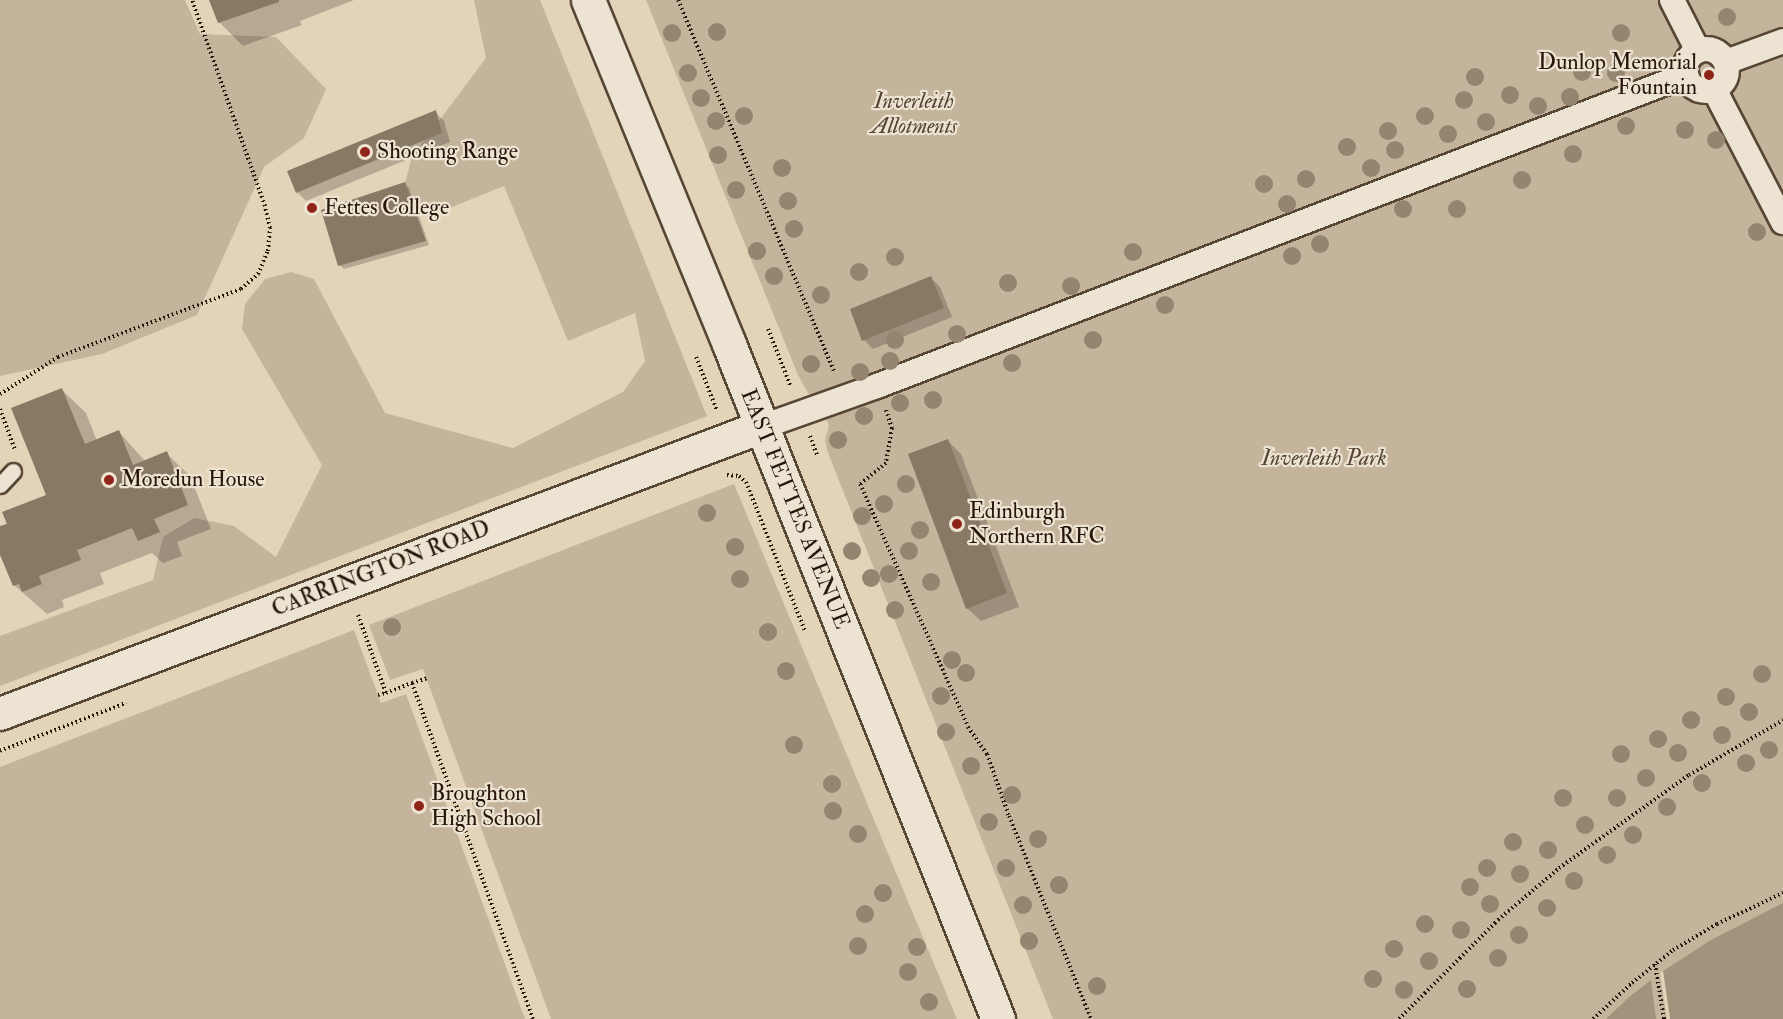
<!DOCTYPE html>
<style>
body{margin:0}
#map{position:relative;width:1783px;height:1019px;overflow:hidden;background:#e3d4b9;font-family:"IM FELL Double Pica",serif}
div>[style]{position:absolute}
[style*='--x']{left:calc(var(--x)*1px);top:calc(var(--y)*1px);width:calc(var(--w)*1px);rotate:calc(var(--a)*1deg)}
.green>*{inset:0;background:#c3b49b}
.water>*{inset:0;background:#a3937d}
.pier>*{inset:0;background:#e3d4b9}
.shadow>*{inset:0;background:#0003}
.building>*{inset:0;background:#897964}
.path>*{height:4px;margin-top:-2px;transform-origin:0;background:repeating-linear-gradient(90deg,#271608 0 1.5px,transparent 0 4.5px)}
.roads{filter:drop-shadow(2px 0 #564634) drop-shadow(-2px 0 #564634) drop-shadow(0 2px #564634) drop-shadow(0 -2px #564634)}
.service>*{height:15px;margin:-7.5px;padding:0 7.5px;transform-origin:7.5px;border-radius:7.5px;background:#ede3d2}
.pedestrian>*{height:24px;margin:-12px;padding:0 12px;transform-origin:12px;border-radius:12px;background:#ede3d2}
.pedestrian>.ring{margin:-12px;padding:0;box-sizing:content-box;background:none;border:24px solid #ede3d2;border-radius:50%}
.minor>*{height:32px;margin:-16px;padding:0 16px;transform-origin:16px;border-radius:16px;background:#ede3d2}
.tertiary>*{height:33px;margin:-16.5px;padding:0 16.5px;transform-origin:16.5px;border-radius:16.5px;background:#ede3d2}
.trees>*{width:18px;height:18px;margin:-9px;border-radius:50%;background:#958570}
.dots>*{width:16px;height:16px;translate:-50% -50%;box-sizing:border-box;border:3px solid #ede3d2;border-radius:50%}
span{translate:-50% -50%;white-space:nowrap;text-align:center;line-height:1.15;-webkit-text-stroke:4.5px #ede3d2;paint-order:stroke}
.poi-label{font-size:22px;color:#271608}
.right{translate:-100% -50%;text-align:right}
.left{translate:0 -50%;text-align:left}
.park-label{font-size:22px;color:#564534;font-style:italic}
.street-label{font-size:22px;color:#271608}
</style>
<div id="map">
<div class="green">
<div style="clip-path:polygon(0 0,185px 0,200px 34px,276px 37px,326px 89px,304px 138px,264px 167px,197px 315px,102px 354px,0 376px)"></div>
<div style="clip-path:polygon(474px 0,540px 0,707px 416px,0 686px,0 636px,153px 580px,163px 537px,194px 518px,234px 526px,276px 557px,322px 465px,242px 329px,245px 304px,265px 279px,291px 272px,314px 279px,385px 413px,513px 448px,623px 392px,645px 361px,635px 313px,568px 341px,504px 186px,427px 217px,400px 202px,412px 157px,486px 58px)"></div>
<div style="clip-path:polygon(646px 0,1783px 0,1783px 1019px,1053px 1019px,828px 453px,825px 440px,829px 426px,822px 406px,808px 393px,798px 375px)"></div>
<div style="clip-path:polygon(734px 484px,957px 1019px,551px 1019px,423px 669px,390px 680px,369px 625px)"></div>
<div style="clip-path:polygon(354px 630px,381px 703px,406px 694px,525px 1019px,0 1019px,0 767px)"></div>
</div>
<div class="water">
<div style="clip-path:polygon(1783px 903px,1783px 1019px,1670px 1019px,1663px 971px,1711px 940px)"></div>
<div style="clip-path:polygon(1651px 980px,1656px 1019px,1606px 1019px,1628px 998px)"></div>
</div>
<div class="pier">
<div style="clip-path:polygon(1663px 971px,1670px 1019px,1667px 1019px,1660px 973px)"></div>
</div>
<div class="shadow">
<div style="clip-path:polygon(210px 0,354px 0,300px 21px,302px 25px,243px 46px,219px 22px)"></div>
<div style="clip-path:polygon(435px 112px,444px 121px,450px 142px,306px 201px,297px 192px)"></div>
<div style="clip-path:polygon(405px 184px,409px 188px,429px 245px,344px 269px,340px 265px)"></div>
<div style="clip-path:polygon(931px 278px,940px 287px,952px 317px,873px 349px,864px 340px)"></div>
<div style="clip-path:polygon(62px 390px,86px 413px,97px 441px,119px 432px,145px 461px,166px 453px,190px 476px,211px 529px,177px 542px,182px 556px,163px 563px,152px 553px,100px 573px,104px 584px,62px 600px,64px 607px,47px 614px,14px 585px,0 553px,0 528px,48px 496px)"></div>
<div style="clip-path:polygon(948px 441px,961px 454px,1019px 607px,981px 621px,967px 608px)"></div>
</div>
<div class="building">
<div style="clip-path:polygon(209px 0,279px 0,279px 2px,218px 23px)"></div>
<div style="clip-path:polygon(436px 110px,442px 133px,296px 193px,287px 171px)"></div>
<div style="clip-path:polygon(405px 182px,426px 241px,338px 266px,321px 210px)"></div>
<div style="clip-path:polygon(931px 276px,944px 308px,862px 341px,850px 309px)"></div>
<div style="clip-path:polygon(62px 388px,85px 444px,119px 430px,133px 465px,167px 451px,188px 505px,154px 519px,160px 532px,138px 541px,132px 528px,77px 550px,81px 560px,39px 576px,42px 584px,22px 592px,19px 584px,13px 586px,0 555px,0 526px,7px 524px,2px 512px,46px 495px,11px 408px)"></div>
<div style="clip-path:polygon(948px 439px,1007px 593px,966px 609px,908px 454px)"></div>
</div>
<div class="path">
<div style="--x:678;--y:0;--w:405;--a:67.2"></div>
<div style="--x:768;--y:329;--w:62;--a:68.4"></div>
<div style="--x:696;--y:357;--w:58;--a:68.7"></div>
<div style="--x:0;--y:394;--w:69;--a:-32.5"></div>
<div style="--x:58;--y:357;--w:195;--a:-20.4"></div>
<div style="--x:241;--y:289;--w:23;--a:-41"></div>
<div style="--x:258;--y:274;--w:25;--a:-67"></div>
<div style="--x:268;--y:251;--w:23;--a:-85"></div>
<div style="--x:270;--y:228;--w:23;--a:-103"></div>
<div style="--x:265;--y:206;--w:219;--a:-109.5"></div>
<div style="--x:0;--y:409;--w:44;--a:69.9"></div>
<div style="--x:886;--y:410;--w:19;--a:72"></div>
<div style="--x:892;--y:428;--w:36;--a:100"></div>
<div style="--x:886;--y:463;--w:33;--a:141"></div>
<div style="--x:860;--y:484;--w:266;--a:66"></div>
<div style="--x:968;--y:727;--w:33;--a:55"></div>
<div style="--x:987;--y:754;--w:66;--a:70.5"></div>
<div style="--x:1009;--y:816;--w:219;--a:68"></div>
<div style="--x:810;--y:436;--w:20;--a:70"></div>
<div style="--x:727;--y:475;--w:12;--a:5"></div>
<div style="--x:739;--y:476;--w:9;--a:41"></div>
<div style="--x:746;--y:482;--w:160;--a:68.4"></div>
<div style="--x:358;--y:615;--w:83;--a:70.3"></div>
<div style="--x:386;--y:693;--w:28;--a:-21"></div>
<div style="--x:412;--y:683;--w:357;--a:70.2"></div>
<div style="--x:412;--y:683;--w:16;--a:-18"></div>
<div style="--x:378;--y:695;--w:8;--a:-14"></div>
<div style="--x:0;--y:751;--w:135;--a:-20.9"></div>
<div style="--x:1655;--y:964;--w:56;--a:80.7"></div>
<div style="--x:1399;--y:1019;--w:140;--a:-45"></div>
<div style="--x:1498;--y:920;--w:80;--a:-40.4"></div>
<div style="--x:1559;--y:868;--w:160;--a:-35.6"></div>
<div style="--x:1689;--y:775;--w:109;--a:-30.3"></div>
<div style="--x:1593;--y:1019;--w:53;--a:-42.7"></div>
<div style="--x:1632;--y:983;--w:53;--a:-38.8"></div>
<div style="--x:1673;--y:950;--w:51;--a:-30.6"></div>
<div style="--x:1717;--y:924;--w:73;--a:-25.2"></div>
</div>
<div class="roads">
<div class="service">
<div style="--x:0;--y:485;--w:19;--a:-47"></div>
</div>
<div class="pedestrian">
<div style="--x:1672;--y:0;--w:57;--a:63"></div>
<div class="ring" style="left:1685px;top:49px;width:18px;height:18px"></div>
<div style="--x:1726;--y:62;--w:61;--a:-20.2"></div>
<div style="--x:1714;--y:89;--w:150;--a:62.6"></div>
<div style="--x:762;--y:427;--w:122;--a:-19.6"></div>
<div style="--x:877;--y:386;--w:867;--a:-21.03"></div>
</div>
<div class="minor">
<div style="--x:0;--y:714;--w:814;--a:-20.64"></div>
</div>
<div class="tertiary">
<div style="--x:588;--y:0;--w:372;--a:67.7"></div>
<div style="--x:729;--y:344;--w:727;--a:68.27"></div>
</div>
</div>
<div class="trees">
<div style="left:1727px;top:17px"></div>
<div style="left:717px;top:32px"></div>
<div style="left:672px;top:33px"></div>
<div style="left:1621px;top:33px"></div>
<div style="left:1582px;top:72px"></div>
<div style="left:688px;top:73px"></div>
<div style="left:1616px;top:73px"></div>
<div style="left:1475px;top:77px"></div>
<div style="left:1510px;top:95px"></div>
<div style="left:1570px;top:97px"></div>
<div style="left:701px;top:98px"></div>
<div style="left:1464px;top:100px"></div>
<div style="left:1538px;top:106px"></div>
<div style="left:744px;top:116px"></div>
<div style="left:1425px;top:116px"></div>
<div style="left:716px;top:121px"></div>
<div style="left:1486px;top:122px"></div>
<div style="left:1626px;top:126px"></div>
<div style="left:1685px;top:130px"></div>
<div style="left:1388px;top:131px"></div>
<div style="left:1448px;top:134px"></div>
<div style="left:1716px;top:140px"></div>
<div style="left:1347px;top:147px"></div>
<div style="left:1395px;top:150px"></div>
<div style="left:1573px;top:154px"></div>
<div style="left:718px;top:155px"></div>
<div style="left:782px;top:168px"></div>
<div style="left:1371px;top:168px"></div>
<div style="left:1306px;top:179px"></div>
<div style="left:1522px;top:180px"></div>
<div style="left:1264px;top:184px"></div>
<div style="left:736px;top:190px"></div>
<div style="left:788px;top:201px"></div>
<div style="left:1287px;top:204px"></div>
<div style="left:1403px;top:209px"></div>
<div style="left:1457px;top:209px"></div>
<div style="left:794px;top:229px"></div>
<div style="left:1757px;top:232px"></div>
<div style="left:1320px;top:244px"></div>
<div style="left:757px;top:251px"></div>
<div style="left:1133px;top:252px"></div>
<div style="left:1292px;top:256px"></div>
<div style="left:895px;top:257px"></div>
<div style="left:859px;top:272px"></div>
<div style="left:774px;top:276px"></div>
<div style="left:1008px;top:283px"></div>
<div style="left:1071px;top:286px"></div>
<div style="left:821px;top:295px"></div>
<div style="left:1165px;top:305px"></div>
<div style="left:957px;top:334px"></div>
<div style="left:895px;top:340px"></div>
<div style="left:1093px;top:340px"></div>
<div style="left:890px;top:361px"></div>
<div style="left:1012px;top:363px"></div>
<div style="left:811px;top:364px"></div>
<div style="left:860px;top:372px"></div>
<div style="left:933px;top:400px"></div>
<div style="left:900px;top:403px"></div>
<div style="left:864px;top:416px"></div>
<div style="left:838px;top:440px"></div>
<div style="left:906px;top:484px"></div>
<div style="left:884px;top:504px"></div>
<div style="left:707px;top:513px"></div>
<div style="left:862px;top:516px"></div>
<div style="left:920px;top:530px"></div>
<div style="left:735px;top:547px"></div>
<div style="left:852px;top:551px"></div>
<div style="left:909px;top:551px"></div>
<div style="left:889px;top:574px"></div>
<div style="left:871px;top:578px"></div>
<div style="left:740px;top:579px"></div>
<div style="left:931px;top:582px"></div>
<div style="left:895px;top:610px"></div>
<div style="left:392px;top:627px"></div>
<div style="left:768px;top:632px"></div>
<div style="left:952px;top:660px"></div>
<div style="left:786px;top:671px"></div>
<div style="left:966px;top:673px"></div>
<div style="left:1762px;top:674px"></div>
<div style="left:941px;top:696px"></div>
<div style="left:1726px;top:697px"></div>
<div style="left:1749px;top:712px"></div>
<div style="left:1691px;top:720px"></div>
<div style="left:946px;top:732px"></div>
<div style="left:1722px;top:735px"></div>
<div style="left:1658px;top:739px"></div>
<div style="left:794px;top:745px"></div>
<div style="left:1769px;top:750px"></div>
<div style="left:1678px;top:753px"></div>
<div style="left:1621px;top:754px"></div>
<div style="left:1746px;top:763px"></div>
<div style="left:971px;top:766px"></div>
<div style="left:1646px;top:778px"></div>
<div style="left:1702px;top:783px"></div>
<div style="left:832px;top:784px"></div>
<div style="left:1012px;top:795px"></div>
<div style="left:1563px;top:798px"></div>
<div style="left:1617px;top:798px"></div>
<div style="left:1667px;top:807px"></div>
<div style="left:833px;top:811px"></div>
<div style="left:989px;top:822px"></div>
<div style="left:1585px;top:825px"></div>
<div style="left:858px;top:834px"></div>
<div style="left:1633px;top:835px"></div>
<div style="left:1038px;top:839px"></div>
<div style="left:1513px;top:842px"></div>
<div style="left:1548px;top:850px"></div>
<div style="left:1607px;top:855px"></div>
<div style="left:1006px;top:868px"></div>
<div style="left:1487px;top:868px"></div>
<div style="left:1520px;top:874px"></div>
<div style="left:1574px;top:881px"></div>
<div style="left:1059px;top:885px"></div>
<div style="left:1470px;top:887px"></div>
<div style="left:883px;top:893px"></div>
<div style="left:1490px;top:904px"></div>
<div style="left:1023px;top:905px"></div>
<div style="left:1547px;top:908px"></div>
<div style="left:865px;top:914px"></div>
<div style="left:1425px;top:924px"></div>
<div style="left:1461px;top:930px"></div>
<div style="left:1519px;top:935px"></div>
<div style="left:1029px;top:941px"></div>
<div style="left:858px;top:946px"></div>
<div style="left:917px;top:947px"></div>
<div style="left:1394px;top:949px"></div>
<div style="left:1498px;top:958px"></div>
<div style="left:1429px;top:961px"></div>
<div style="left:908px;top:972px"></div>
<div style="left:1373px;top:979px"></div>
<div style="left:1097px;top:986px"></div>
<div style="left:1467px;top:989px"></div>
<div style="left:1404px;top:990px"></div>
<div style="left:929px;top:1002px"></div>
</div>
<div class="dots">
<div style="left:1709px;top:75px;background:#8f2418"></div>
<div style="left:365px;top:152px;background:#8f2418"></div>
<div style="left:312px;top:208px;background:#8f2418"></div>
<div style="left:109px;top:480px;background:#8f2418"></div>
<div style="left:957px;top:524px;background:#8f2418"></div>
<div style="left:419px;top:806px;background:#8f2418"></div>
</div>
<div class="poi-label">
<span class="right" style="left:1697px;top:75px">Dunlop Memorial<br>Fountain</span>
<span class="left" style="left:377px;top:152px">Shooting Range</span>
<span class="left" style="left:324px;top:208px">Fettes College</span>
<span class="left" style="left:121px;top:480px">Moredun House</span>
<span class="left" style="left:969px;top:524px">Edinburgh<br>Northern RFC</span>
<span class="left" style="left:431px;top:806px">Broughton<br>High School</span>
</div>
<div class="park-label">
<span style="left:914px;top:114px">Inverleith<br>Allotments</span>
<span style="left:1324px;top:459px">Inverleith Park</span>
</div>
<div class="street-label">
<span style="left:795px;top:509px;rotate:68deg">EAST FETTES AVENUE</span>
<span style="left:381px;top:569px;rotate:-21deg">CARRINGTON ROAD</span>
</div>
</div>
